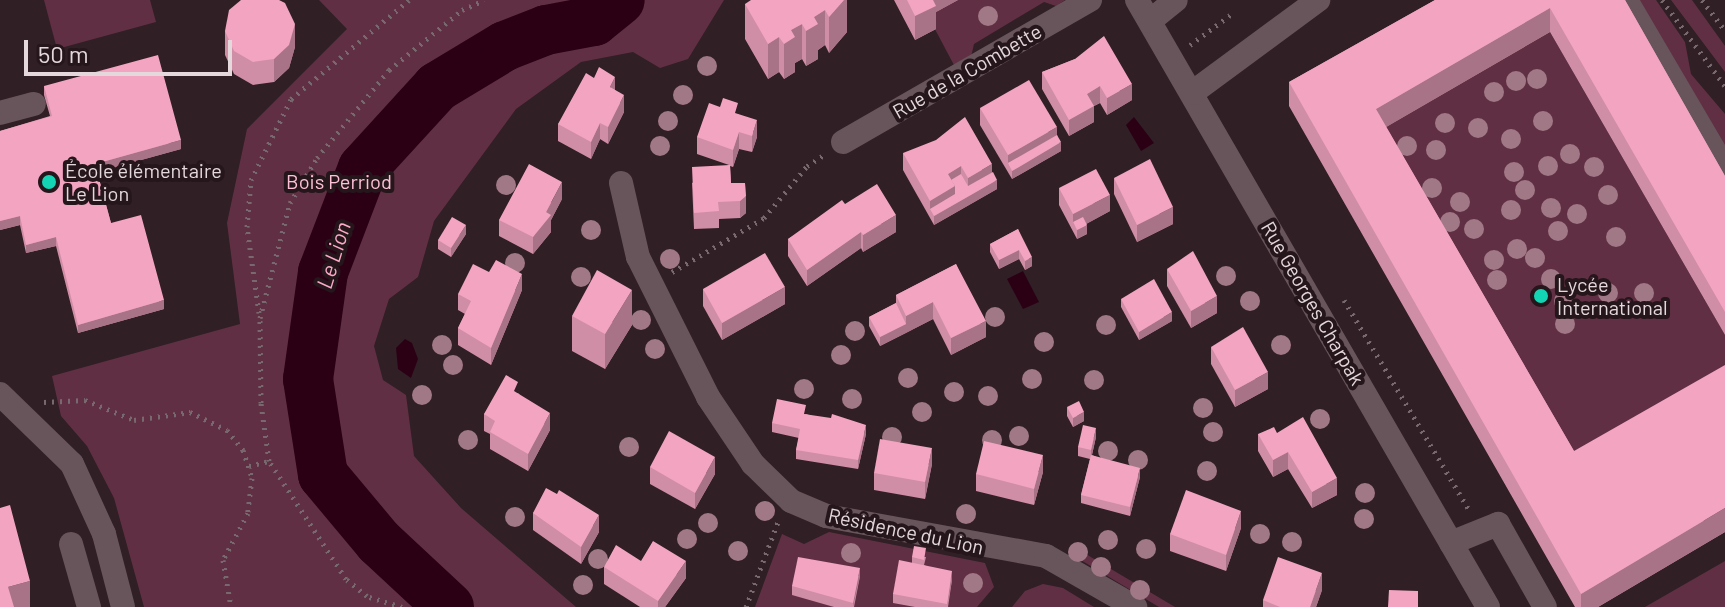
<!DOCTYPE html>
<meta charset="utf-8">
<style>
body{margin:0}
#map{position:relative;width:1725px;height:607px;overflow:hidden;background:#301f25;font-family:Barlow,sans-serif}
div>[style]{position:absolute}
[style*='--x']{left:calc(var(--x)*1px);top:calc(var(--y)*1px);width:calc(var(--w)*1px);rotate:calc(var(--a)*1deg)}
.green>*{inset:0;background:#612f43}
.water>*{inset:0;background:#2b0015}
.river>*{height:50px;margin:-25px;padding:0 25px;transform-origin:25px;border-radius:25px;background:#2b0015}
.path>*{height:5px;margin-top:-2.5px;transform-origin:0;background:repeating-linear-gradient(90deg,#78696e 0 2px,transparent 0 8px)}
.minor>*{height:24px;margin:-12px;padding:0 12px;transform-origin:12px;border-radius:12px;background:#68555c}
.trees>*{width:20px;height:20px;margin:-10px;border-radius:50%;background:#a17886}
.wall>*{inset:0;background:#d08da6}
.shaded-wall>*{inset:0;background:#a97387}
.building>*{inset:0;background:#f2a4c1}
.dots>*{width:22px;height:22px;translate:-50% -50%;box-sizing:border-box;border:4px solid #25161b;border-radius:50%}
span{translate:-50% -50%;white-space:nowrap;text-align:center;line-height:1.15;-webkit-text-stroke:8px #25161b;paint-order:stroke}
.street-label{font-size:20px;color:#e4d8dc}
.poi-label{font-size:20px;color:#e4d8dc}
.left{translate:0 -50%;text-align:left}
.park-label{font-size:20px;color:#fec0d6}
.water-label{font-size:22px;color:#fbaac8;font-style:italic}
.scale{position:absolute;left:24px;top:40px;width:208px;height:36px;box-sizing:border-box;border:4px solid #e4d8dc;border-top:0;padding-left:10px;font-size:24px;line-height:28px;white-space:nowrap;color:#e4d8dc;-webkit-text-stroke:6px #25161b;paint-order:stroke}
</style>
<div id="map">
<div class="green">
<div style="clip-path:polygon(44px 0,150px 0,156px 22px,57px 49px)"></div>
<div style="clip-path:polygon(319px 0,724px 0,688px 59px,660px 68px,633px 52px,581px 62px,516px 109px,434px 221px,418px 277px,389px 299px,374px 346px,383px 380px,406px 395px,414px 456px,461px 508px,576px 607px,144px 607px,114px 498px,87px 446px,61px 416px,52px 376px,240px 324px,227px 223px,247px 129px,347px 29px)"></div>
<div style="clip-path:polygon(958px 0,1065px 0,1056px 6px,1044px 2px,974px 44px,971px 57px,955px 67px,928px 16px)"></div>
<div style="clip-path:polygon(1639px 0,1656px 0,1685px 42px,1691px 74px,1725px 114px,1725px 148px)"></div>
<div style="clip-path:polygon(1671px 0,1692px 0,1725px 46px,1725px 72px)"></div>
<div style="clip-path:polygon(1550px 32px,1725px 335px,1725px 389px,1574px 475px,1376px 133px)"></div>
<div style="clip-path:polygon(829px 532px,985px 563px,994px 587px,977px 607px,755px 607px,782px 534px,804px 544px)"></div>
<div style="clip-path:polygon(1079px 550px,1175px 607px,1159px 607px,1074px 556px)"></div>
<div style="clip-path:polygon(1725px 561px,1725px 607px,1645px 607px)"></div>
<div style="clip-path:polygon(1043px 584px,1063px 588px,1094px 607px,1012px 607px,1025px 591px)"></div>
</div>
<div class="water">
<div style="clip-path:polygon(1134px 117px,1154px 143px,1141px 151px,1126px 125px)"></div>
<div style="clip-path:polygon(1023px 271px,1039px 302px,1023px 309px,1007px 279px)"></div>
<div style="clip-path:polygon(405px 339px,412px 343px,418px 359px,411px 378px,398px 369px,396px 348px)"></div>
</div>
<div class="river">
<div style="--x:449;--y:607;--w:96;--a:-137.1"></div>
<div style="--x:379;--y:542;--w:87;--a:-129.9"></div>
<div style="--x:323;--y:475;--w:97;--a:-98.9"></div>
<div style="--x:308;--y:379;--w:108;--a:-82"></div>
<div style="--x:323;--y:272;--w:111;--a:-69"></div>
<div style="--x:363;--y:168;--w:110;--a:-47.6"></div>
<div style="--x:437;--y:87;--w:79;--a:-31.1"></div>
<div style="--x:505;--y:46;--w:44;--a:-21.3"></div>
<div style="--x:546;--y:30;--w:49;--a:-10.6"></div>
<div style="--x:594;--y:21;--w:33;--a:-39"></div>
</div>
<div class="path">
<div style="--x:1662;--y:0;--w:107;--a:53.8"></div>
<div style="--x:1702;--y:0;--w:38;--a:53"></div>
<div style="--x:1190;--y:45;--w:54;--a:-36.7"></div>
<div style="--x:672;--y:272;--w:107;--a:-30.4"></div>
<div style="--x:764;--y:218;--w:67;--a:-50.4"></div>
<div style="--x:807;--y:166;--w:20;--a:-33"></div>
<div style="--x:1344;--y:300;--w:246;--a:59.2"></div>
<div style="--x:259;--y:313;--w:87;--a:-97.9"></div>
<div style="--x:247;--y:227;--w:47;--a:-85.1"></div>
<div style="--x:251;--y:180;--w:90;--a:-63.7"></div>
<div style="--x:291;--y:99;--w:154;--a:-40"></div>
<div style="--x:44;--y:402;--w:41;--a:-2.8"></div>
<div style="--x:85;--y:400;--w:53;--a:22.2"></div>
<div style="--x:134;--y:420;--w:57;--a:-8.1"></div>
<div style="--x:190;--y:412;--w:41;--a:25.9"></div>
<div style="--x:227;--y:430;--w:26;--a:51"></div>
<div style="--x:243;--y:450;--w:29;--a:72"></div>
<div style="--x:252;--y:478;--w:35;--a:97"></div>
<div style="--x:248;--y:513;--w:53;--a:118"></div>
<div style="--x:223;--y:560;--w:48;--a:80.3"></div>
<div style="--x:249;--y:466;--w:21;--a:-14"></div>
<div style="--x:402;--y:607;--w:37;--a:-163"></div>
<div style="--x:367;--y:596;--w:27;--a:-141"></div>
<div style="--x:346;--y:579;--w:141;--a:-123.1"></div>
<div style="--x:269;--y:461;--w:59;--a:-97.9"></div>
<div style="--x:261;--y:403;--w:85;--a:-90.7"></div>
<div style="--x:260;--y:318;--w:119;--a:-75.4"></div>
<div style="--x:290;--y:203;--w:52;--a:-59"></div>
<div style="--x:317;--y:158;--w:114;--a:-50.7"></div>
<div style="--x:389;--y:70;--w:94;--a:-39.4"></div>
<div style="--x:462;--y:10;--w:24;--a:-24"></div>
<div style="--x:746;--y:607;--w:91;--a:-69.4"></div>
</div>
<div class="minor">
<div style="--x:1137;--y:0;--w:701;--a:59.96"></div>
<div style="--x:1626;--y:0;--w:196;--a:59.6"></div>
<div style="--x:1150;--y:21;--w:33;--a:-39"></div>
<div style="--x:1192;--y:93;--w:157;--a:-36.4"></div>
<div style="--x:0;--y:113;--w:35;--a:-15"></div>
<div style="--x:843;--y:142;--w:285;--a:-29.9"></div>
<div style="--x:621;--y:183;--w:76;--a:77.1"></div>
<div style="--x:638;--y:257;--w:157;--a:63.4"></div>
<div style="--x:708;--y:397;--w:81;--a:56.1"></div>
<div style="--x:753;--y:464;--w:53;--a:44.2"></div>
<div style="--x:791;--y:501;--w:38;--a:23"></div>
<div style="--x:826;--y:516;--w:224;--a:10.3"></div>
<div style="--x:1046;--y:556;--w:103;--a:29.8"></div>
<div style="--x:0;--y:394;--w:100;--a:44.2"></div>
<div style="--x:72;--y:464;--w:77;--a:65.4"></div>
<div style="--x:104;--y:534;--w:75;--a:75.4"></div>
<div style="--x:1451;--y:543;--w:51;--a:-22"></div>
<div style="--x:1498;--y:524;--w:95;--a:60.5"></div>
<div style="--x:71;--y:544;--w:66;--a:74.1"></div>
</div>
<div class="trees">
<div style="left:988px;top:16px"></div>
<div style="left:707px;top:66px"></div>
<div style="left:1537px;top:79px"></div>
<div style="left:1516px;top:81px"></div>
<div style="left:1494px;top:92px"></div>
<div style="left:683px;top:95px"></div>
<div style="left:668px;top:121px"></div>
<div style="left:1543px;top:121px"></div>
<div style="left:1445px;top:123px"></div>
<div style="left:1478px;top:128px"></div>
<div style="left:1511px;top:139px"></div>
<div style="left:660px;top:146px"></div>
<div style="left:1407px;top:146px"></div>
<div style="left:1436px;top:150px"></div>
<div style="left:1570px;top:154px"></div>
<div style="left:1548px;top:166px"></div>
<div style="left:1594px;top:167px"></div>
<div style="left:1514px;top:172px"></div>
<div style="left:506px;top:185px"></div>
<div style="left:1432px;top:188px"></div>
<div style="left:1525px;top:190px"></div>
<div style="left:1608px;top:195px"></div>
<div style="left:1460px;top:202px"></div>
<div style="left:1551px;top:208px"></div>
<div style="left:1511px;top:210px"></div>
<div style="left:1577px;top:214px"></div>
<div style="left:1450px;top:222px"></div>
<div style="left:1474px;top:229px"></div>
<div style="left:591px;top:230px"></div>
<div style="left:1558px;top:231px"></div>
<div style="left:1616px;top:237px"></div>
<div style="left:1517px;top:249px"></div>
<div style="left:1535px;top:258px"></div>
<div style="left:670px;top:259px"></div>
<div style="left:1494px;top:260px"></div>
<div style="left:515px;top:263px"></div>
<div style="left:1226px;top:276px"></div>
<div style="left:581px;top:277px"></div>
<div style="left:1551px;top:279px"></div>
<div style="left:1497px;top:280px"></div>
<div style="left:1608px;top:293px"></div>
<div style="left:1644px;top:293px"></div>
<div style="left:1250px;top:301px"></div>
<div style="left:1564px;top:301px"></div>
<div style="left:995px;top:317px"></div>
<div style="left:641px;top:320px"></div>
<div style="left:1565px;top:324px"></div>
<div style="left:1106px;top:325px"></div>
<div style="left:855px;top:331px"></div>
<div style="left:1044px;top:342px"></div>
<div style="left:442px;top:345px"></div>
<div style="left:1281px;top:345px"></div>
<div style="left:655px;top:349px"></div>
<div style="left:841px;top:355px"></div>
<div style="left:453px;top:365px"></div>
<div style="left:908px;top:378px"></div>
<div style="left:1032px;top:379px"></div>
<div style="left:1094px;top:380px"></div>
<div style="left:804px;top:389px"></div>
<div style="left:954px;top:392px"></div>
<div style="left:422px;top:395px"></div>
<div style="left:988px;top:396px"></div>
<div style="left:852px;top:399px"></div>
<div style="left:1203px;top:408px"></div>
<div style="left:922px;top:412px"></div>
<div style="left:1320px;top:419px"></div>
<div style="left:1213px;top:432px"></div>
<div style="left:1019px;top:436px"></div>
<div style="left:892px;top:437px"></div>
<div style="left:468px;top:440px"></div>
<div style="left:992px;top:440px"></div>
<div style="left:629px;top:447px"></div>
<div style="left:1108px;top:451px"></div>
<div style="left:1138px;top:460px"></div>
<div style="left:1207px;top:471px"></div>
<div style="left:1365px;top:493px"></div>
<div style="left:765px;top:511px"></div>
<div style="left:966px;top:514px"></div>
<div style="left:515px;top:517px"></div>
<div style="left:1364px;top:519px"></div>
<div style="left:708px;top:523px"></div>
<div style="left:1260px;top:534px"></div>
<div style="left:687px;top:539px"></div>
<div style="left:1108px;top:540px"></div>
<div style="left:1292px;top:542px"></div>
<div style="left:1146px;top:549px"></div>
<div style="left:738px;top:551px"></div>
<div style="left:1078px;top:552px"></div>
<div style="left:851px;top:553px"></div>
<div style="left:598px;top:559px"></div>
<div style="left:1101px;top:567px"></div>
<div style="left:973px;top:583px"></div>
<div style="left:583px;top:585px"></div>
<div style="left:1140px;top:590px"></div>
</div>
<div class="wall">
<div style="clip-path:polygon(847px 0,847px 32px,829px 53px,825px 45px,818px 50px,818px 59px,806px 66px,802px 59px,795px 63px,795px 72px,784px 79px,779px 72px,768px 79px,745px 39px,745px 4px)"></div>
<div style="clip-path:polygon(894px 0,958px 0,936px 12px,936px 29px,915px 40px)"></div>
<div style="clip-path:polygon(1435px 0,1625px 0,1725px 176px,1725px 335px,1550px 32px,1386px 127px,1574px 451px,1725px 532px,1598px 607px,1575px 607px,1289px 106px,1289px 82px)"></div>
<div style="clip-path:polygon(225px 31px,295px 47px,289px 68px,274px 82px,253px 85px,234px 74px,225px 55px)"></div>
<div style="clip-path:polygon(1075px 59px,1132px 100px,1107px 115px,1100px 103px,1094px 106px,1094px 122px,1069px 136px,1042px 89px,1042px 72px)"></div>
<div style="clip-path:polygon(44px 86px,181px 149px,97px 172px,111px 223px,164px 309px,78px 333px,56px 246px,26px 253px,20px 225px,0 230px,0 131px,50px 116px,44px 95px)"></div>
<div style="clip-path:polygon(615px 90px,624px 112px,608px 144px,600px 139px,591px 159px,558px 141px,558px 124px)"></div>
<div style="clip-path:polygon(980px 108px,1057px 135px,1061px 151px,1012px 179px,980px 125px)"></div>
<div style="clip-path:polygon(738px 114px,757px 137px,752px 152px,739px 149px,733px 167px,730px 166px,731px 183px,745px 183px,746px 213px,740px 218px,719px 219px,719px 228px,694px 229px,692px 183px,729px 165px,697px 154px,697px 137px)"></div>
<div style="clip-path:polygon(903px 153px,992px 172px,997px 189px,934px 225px,903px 170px)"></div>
<div style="clip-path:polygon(1114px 178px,1173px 224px,1137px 242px,1114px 194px)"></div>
<div style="clip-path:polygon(1059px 188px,1110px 211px,1086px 224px,1087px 234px,1077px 239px,1059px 205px)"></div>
<div style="clip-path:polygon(562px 199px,551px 220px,551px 232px,533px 254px,499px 236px,499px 220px)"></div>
<div style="clip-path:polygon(845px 204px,896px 232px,863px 252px,861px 248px,807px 286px,788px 256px,788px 239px)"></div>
<div style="clip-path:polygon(1018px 229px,1032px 266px,1025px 270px,1019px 259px,999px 269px,990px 252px,990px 244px)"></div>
<div style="clip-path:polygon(466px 234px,451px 257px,438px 249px,438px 240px)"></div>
<div style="clip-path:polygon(956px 264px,986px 337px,951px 355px,933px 319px,880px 346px,869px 326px,869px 317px,896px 303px,896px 295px)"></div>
<div style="clip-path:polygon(1167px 269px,1217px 313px,1191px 328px,1167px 286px)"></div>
<div style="clip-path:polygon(703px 289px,785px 304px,722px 340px,703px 306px)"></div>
<div style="clip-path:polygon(522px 290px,491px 365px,458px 345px,458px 328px,465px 314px,458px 310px,458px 294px)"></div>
<div style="clip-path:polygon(1121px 299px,1172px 321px,1139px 340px,1121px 307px)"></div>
<div style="clip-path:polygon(572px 316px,632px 325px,605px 369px,572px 351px)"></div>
<div style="clip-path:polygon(1211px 347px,1268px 389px,1235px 407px,1211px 364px)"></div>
<div style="clip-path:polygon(518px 393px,550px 430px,528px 471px,490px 449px,490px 434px,484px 431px,484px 414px)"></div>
<div style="clip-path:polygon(1067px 407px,1084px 421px,1073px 427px,1067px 416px)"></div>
<div style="clip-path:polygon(806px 414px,866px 434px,858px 469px,796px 459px,796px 450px,799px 438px,772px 432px,772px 423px)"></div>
<div style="clip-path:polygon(1277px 433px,1337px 495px,1312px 508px,1288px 469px,1273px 477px,1258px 451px,1258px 434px)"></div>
<div style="clip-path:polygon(1096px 437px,1092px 455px,1140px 477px,1130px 516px,1081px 503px,1081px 495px,1090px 459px,1078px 456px,1078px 447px)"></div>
<div style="clip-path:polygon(932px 464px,925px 499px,874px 490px,874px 473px)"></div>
<div style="clip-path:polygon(650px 467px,715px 474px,695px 509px,650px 484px)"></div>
<div style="clip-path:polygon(1043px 472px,1034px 505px,976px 491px,976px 474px)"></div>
<div style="clip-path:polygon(557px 494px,599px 532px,581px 564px,533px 530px,533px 513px)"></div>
<div style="clip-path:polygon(1241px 528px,1226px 571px,1170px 551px,1170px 534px)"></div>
<div style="clip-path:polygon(912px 557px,926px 557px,924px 565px,952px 580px,948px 607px,915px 607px,893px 603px,893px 594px,912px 563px)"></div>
<div style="clip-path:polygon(641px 561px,686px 578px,665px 607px,640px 607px,604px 584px,604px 567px)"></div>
<div style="clip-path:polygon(860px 576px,854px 607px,834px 607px,792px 595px,792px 586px)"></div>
<div style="clip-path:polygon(1322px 590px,1316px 607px,1263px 607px,1263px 600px)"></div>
</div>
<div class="shaded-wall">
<div style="clip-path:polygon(844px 0,847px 0,847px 32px,829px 53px,829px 17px)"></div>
<div style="clip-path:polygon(928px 0,958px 0,936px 12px,936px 29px,915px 40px,915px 16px)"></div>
<div style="clip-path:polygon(1550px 8px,1550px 32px,1376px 133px,1376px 109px)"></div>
<div style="clip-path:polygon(825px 10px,825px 45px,818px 50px,818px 59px,806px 66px,806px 31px,814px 17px)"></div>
<div style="clip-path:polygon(295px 24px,295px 47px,289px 68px,274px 82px,274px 59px)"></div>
<div style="clip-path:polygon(802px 24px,802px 59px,795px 63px,795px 72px,784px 79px,784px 44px,791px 30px)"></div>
<div style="clip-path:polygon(779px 37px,779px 72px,768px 79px,768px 44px)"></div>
<div style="clip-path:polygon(615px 77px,615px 93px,610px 87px)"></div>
<div style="clip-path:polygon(1132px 84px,1132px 100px,1107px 115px,1107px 98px)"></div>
<div style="clip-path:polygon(1100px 86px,1100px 103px,1094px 106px,1094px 122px,1069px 136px,1069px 120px,1087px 94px)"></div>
<div style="clip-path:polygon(624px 95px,624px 112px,608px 144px,608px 127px)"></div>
<div style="clip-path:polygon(757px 120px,757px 137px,752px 152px,752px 136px)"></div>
<div style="clip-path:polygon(600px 123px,600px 139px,591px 159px,591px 142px)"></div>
<div style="clip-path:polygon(1057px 127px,1057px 144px,1008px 163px,1008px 172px,1008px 155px)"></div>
<div style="clip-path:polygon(739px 132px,739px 149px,733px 167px,733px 150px)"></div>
<div style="clip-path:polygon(181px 140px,181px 149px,95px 173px,95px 164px)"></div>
<div style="clip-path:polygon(1061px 142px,1061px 151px,1012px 179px,1012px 171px)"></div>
<div style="clip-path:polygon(992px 164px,992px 181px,968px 195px,968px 178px)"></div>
<div style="clip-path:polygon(961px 166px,961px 183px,955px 203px,930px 209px,930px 201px,948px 174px)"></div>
<div style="clip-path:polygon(997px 180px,997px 189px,934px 225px,934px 216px)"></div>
<div style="clip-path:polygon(562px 182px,562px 199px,551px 220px,551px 232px,533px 254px,533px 237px)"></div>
<div style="clip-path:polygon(1110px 195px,1110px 211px,1077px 229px,1073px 222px,1073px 214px)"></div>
<div style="clip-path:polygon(746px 196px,746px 213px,740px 218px,740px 201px)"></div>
<div style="clip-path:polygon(1173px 207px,1173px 224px,1137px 242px,1137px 225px)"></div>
<div style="clip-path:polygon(896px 215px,896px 232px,863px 252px,863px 235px)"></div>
<div style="clip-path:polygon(20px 216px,20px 225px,0 230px,0 221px)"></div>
<div style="clip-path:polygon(466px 225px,466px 234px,451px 257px,451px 248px)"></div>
<div style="clip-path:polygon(1087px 225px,1087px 234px,1077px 239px,1077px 230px)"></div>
<div style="clip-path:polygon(861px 232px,861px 248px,807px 286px,807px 270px)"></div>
<div style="clip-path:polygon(56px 237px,56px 246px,26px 253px,26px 245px)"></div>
<div style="clip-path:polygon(1019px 250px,1019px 259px,999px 269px,999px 260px)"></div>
<div style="clip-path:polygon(1032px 257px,1032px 266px,1025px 270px,1025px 261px)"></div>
<div style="clip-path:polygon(522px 274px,522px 290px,491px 365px,491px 348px)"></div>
<div style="clip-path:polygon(785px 287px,785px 304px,722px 340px,722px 323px)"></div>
<div style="clip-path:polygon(632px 290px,632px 325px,605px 369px,605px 334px)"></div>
<div style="clip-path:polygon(1217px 296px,1217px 313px,1191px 328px,1191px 311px)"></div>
<div style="clip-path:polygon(164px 300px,164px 309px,78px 333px,78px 325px)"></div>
<div style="clip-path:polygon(933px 302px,933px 319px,906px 333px,906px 316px)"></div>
<div style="clip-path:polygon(1172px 312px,1172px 321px,1139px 340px,1139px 332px)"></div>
<div style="clip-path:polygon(986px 321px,986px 337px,951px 355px,951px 338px)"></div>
<div style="clip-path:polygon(906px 324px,906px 333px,880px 346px,880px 337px)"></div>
<div style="clip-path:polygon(1268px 372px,1268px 389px,1235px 407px,1235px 390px)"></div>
<div style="clip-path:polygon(1084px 412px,1084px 421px,1073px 427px,1073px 418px)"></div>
<div style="clip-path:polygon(550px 413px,550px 430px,528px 471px,528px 454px)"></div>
<div style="clip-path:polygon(866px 425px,866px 434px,858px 469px,858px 460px)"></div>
<div style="clip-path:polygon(1096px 428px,1096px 437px,1091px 459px,1091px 450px)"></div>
<div style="clip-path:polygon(932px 448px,932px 464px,925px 499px,925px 482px)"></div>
<div style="clip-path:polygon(1288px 452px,1288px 469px,1273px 477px,1273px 460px)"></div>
<div style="clip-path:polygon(1043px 455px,1043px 472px,1034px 505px,1034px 489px)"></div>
<div style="clip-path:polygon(715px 457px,715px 474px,695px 509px,695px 493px)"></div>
<div style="clip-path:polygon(1140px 468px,1140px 477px,1130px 516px,1130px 507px)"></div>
<div style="clip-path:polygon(1337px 478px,1337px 495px,1312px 508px,1312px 492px)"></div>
<div style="clip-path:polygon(1725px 508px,1725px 532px,1598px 607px,1581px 607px,1581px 594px)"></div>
<div style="clip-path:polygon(1241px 511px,1241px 528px,1226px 571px,1226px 555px)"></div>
<div style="clip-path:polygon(599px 515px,599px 532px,581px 564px,581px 547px)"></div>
<div style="clip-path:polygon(686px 561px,686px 578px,665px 607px,658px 607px,658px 601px)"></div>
<div style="clip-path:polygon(860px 568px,860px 576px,853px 607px,853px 603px)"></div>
<div style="clip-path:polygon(952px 571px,952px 580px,947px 607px)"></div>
<div style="clip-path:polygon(1322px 573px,1322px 590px,1316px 607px,1310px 607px)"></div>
<div style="clip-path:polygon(30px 581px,30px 607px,8px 607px,8px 587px)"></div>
</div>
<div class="building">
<div style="clip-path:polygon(241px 0,279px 0,285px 3px,295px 24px,289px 45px,274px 59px,253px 62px,234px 51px,225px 31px,229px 10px)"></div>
<div style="clip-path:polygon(751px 0,844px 0,829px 17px,825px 10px,814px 17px,818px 24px,806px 31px,802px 24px,791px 30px,795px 37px,784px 44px,779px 37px,768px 44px,745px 4px)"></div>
<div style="clip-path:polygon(907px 0,933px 0,936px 6px,915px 16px)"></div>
<div style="clip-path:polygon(1435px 0,1625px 0,1725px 176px,1725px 312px,1550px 8px,1376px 109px,1574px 451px,1725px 365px,1725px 508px,1581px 594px,1289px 82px)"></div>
<div style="clip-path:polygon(1104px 36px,1132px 84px,1107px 98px,1100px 86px,1087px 94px,1094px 106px,1069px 120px,1042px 72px,1075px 59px)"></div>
<div style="clip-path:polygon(158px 55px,181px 140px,95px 164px,111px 223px,141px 215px,164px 300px,78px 325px,56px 237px,26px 245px,20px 216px,0 221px,0 131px,52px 116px,44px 86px)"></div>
<div style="clip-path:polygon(599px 67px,615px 77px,610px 87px,624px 95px,608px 127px,600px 123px,591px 142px,558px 124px,586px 73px,594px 78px)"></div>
<div style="clip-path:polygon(1029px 80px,1057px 127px,1008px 155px,980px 108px)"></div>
<div style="clip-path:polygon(723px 98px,738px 103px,735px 113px,757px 120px,752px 136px,739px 132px,733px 150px,697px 137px,709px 103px,720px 107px)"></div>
<div style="clip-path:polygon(965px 117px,992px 164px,968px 178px,961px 166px,948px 174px,955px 186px,930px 201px,903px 153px,936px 140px)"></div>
<div style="clip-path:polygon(1057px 135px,1061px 142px,1012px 171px,1008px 163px)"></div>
<div style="clip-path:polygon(1150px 159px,1173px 207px,1137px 225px,1114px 178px)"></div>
<div style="clip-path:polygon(529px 164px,562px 182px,546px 212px,551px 215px,533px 237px,499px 220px)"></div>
<div style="clip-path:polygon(730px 165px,731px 183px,745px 183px,746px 196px,740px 201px,718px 202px,719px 211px,694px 213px,692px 167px)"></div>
<div style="clip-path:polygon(1096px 169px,1110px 195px,1073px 214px,1059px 188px)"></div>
<div style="clip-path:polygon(993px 172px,997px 180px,934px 216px,930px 209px,955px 194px,955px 186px,951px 180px,961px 174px,968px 186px)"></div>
<div style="clip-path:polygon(877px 184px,896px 215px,863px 235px,861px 232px,807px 270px,788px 239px,842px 200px,845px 204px)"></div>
<div style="clip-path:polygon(452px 217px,466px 225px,451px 248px,438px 240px)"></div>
<div style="clip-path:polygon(1083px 217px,1087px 225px,1077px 230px,1073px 222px)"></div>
<div style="clip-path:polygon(1018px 229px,1032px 257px,1025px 261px,1019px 250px,999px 260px,990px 244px)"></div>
<div style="clip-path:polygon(1193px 251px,1217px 296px,1191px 311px,1167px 269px)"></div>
<div style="clip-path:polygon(765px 253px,785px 287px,722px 323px,703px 289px)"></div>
<div style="clip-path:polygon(496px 260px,522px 274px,491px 348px,458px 328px,471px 301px,458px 294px,473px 264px,489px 272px)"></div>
<div style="clip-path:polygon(956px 264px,986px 321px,951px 338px,933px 302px,906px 316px,896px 295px)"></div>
<div style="clip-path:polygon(597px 270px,632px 290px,605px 334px,572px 316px)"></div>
<div style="clip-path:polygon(1154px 279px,1172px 312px,1139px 332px,1121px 299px)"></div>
<div style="clip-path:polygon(896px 303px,906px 324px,880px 337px,869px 317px)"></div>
<div style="clip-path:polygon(1243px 327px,1268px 372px,1235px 390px,1211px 347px)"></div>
<div style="clip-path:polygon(506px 375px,518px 382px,514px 391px,550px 413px,528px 454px,490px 432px,495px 421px,484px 414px)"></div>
<div style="clip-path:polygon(777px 399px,806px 405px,804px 414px,831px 418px,832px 414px,866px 425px,858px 460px,796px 450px,800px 429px,772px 423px)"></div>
<div style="clip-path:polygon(1079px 401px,1084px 412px,1073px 418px,1067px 407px)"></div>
<div style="clip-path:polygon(1303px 417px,1337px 478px,1312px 492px,1288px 452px,1273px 460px,1258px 434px,1274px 427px,1277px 433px)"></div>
<div style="clip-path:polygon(1083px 425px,1096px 428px,1091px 450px,1078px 447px)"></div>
<div style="clip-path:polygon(669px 431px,715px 457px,695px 493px,650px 467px)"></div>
<div style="clip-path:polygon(880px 439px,932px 448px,925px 482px,874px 473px)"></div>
<div style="clip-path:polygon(984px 441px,1043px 455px,1034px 489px,976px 474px)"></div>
<div style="clip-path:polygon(1091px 455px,1140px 468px,1130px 507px,1081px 495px)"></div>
<div style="clip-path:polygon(546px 488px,557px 494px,559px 490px,599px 515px,581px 547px,533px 513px)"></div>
<div style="clip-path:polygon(1186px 490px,1241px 511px,1226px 555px,1170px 534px)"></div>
<div style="clip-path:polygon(10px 505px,30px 581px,8px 587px,14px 607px,0 607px,0 508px)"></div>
<div style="clip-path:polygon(653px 541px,686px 561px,658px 601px,604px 567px,616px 545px,641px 561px)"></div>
<div style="clip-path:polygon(914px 546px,926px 548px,924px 560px,912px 557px)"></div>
<div style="clip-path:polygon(798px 557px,860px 568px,853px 603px,792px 586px)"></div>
<div style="clip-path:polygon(1278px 557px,1322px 573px,1310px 607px,1280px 607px,1263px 600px)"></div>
<div style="clip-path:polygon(899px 560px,952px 571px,947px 604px,893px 594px)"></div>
<div style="clip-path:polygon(1389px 590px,1418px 591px,1418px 607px,1388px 607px)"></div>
</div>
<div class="dots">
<div style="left:49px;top:182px;background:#13d5b4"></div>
<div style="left:1541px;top:296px;background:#13d5b4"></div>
</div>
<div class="street-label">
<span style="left:967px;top:71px;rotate:-30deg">Rue de la Combette</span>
<span style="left:1313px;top:303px;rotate:60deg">Rue Georges Charpak</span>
<span style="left:906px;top:531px;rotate:12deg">Résidence du Lion</span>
</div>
<div class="poi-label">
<span class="left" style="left:65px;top:182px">École élémentaire<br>Le Lion</span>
<span class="left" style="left:1557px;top:296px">Lycée<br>International</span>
</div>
<div class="park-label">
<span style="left:339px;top:181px">Bois Perriod</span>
</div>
<div class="water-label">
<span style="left:333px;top:255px;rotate:-73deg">Le Lion</span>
</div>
<div class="scale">50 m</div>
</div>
